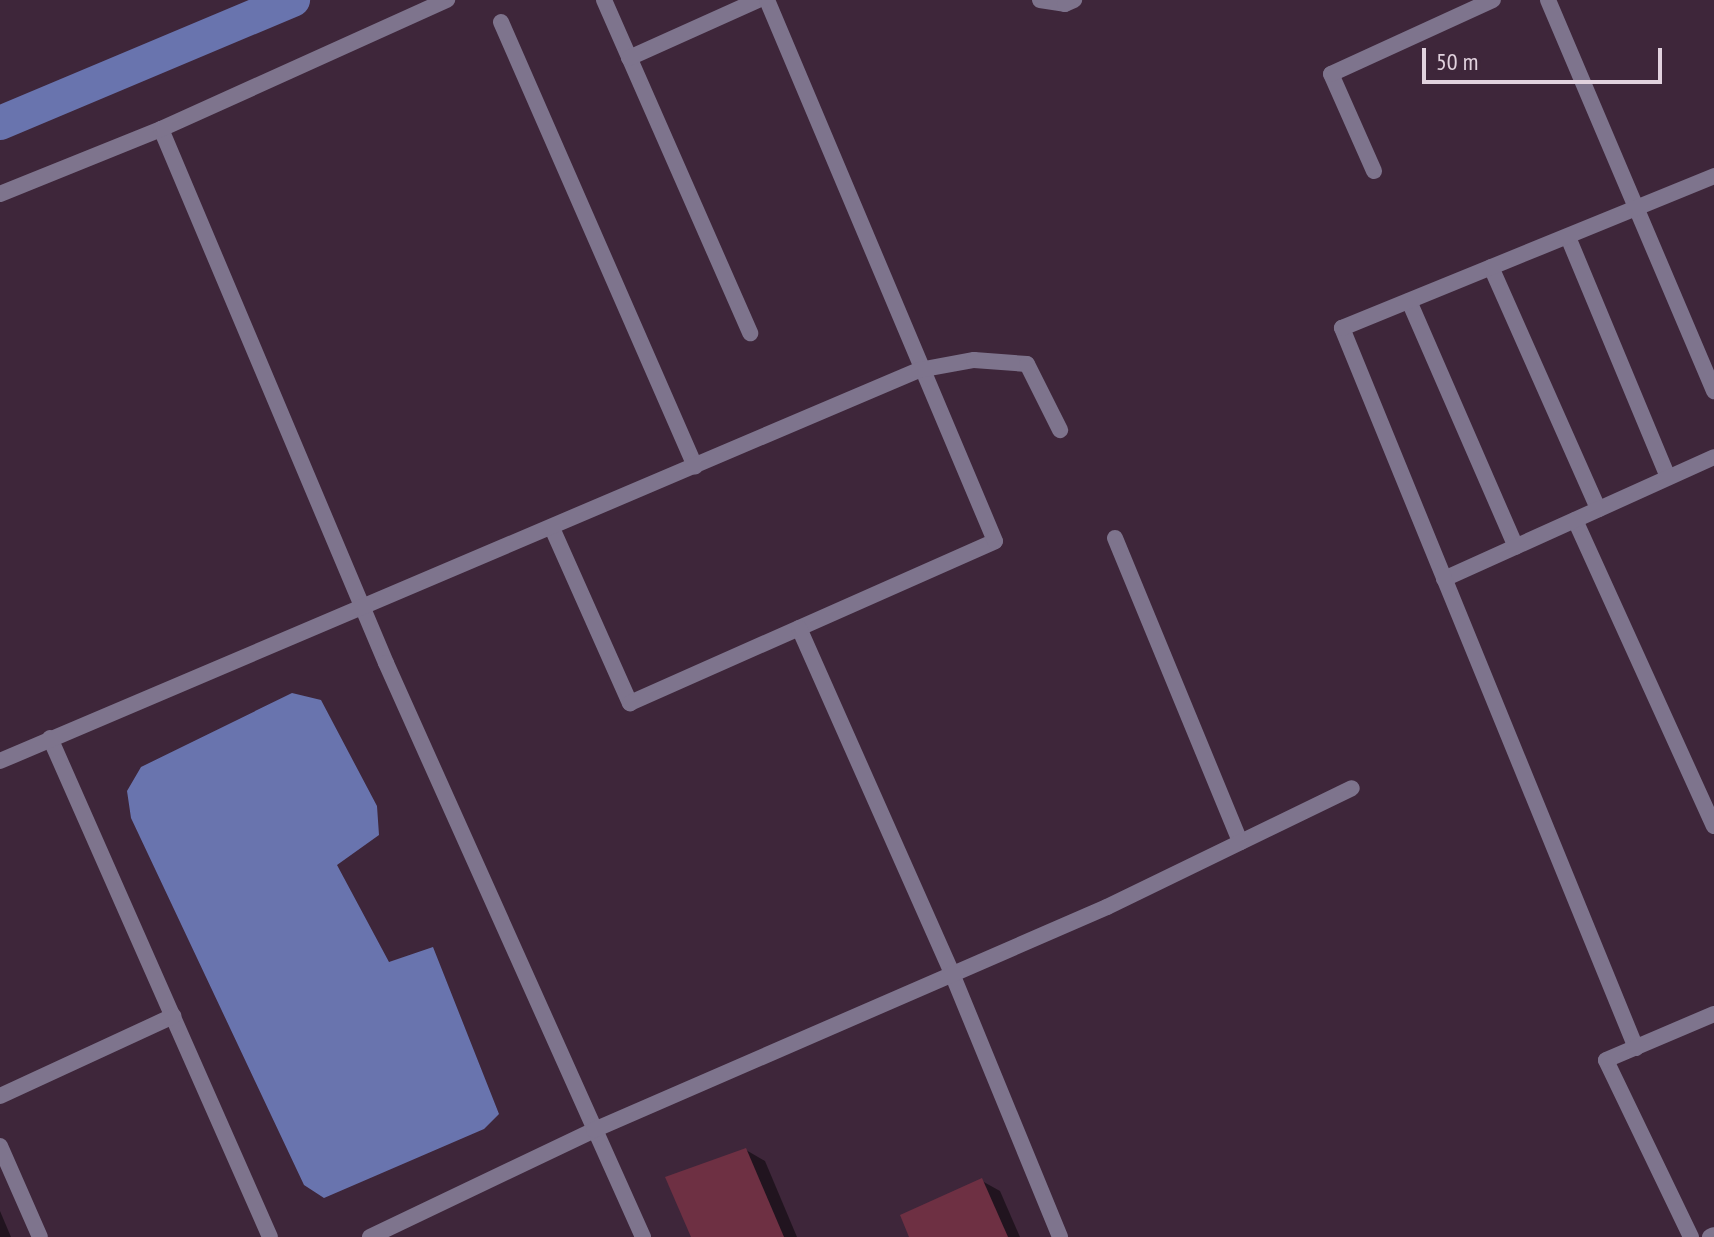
<!DOCTYPE html>
<style>
body{margin:0}
#map{position:relative;width:1714px;height:1237px;overflow:hidden;background:#3e263a;font-family:"PT Sans Narrow",sans-serif}
div>[style]{position:absolute}
[style*='--x']{left:calc(var(--x)*1px);top:calc(var(--y)*1px);width:calc(var(--w)*1px);rotate:calc(var(--a)*1deg)}
.water>*{inset:0;background:#6974ae}
.shadow>*{inset:0;background:#0007}
.canal>*{height:34px;margin:-17px;padding:0 17px;transform-origin:17px;border-radius:17px;background:#6974ae}
.building>*{inset:0;background:#6e3043}
.service>*{height:16px;margin:-8px;padding:0 8px;transform-origin:8px;border-radius:8px;background:#7e748d}
span{translate:-50% -50%;white-space:nowrap;text-align:center;line-height:1.15;-webkit-text-stroke:7px #3e263a;paint-order:stroke}
.scale{position:absolute;left:1422px;top:48px;width:240px;height:36px;box-sizing:border-box;border:4px solid #e1d2de;border-top:0;padding-left:10px;font-size:24px;line-height:28px;white-space:nowrap;color:#e1d2de;-webkit-text-stroke:6px #3e263a;paint-order:stroke}
</style>
<div id="map">
<div class="water">
<div style="clip-path:polygon(292px 693px,321px 700px,377px 806px,379px 835px,337px 865px,389px 962px,433px 947px,499px 1114px,484px 1129px,324px 1198px,304px 1185px,131px 818px,127px 791px,141px 767px)"></div>
</div>
<div class="shadow">
<div style="clip-path:polygon(746px 1150px,765px 1161px,797px 1237px,693px 1237px)"></div>
<div style="clip-path:polygon(982px 1181px,1000px 1191px,1020px 1237px,912px 1237px)"></div>
<div style="clip-path:polygon(0 1211px,11px 1237px,0 1237px)"></div>
</div>
<div class="canal">
<div style="--x:0;--y:123;--w:318;--a:-22.8"></div>
</div>
<div class="building">
<div style="clip-path:polygon(746px 1148px,784px 1237px,691px 1237px,665px 1177px)"></div>
<div style="clip-path:polygon(982px 1178px,1008px 1237px,909px 1237px,900px 1215px)"></div>
</div>
<div class="service">
<div style="--x:604;--y:0;--w:364;--a:66.3"></div>
<div style="--x:1040;--y:0;--w:25;--a:9"></div>
<div style="--x:1065;--y:4;--w:10;--a:-24"></div>
<div style="--x:1548;--y:0;--w:425;--a:67"></div>
<div style="--x:501;--y:22;--w:485;--a:66.4"></div>
<div style="--x:629;--y:58;--w:141;--a:-24.2"></div>
<div style="--x:161;--y:129;--w:579;--a:67.15"></div>
<div style="--x:386;--y:663;--w:629;--a:65.88"></div>
<div style="--x:1374;--y:171;--w:106;--a:-113.9"></div>
<div style="--x:1331;--y:74;--w:178;--a:-24.6"></div>
<div style="--x:0;--y:194;--w:174;--a:-22"></div>
<div style="--x:161;--y:129;--w:314;--a:-24.3"></div>
<div style="--x:1568;--y:237;--w:260;--a:67.4"></div>
<div style="--x:1491;--y:267;--w:265;--a:66.1"></div>
<div style="--x:1409;--y:301;--w:268;--a:66.5"></div>
<div style="--x:1575;--y:520;--w:336;--a:65.6"></div>
<div style="--x:552;--y:528;--w:192;--a:66"></div>
<div style="--x:630;--y:703;--w:399;--a:-23.9"></div>
<div style="--x:995;--y:541;--w:587;--a:-112.85"></div>
<div style="--x:1115;--y:538;--w:329;--a:67.6"></div>
<div style="--x:1444;--y:579;--w:296;--a:-24.3"></div>
<div style="--x:799;--y:628;--w:381;--a:66.1"></div>
<div style="--x:953;--y:976;--w:282;--a:67.7"></div>
<div style="--x:50;--y:738;--w:545;--a:66.21"></div>
<div style="--x:0;--y:761;--w:999;--a:-23.05"></div>
<div style="--x:919;--y:370;--w:56;--a:-10.3"></div>
<div style="--x:974;--y:360;--w:53;--a:4.3"></div>
<div style="--x:1027;--y:364;--w:74;--a:63.4"></div>
<div style="--x:1636;--y:1048;--w:778;--a:-112.21"></div>
<div style="--x:1342;--y:328;--w:402;--a:-22.2"></div>
<div style="--x:0;--y:1096;--w:191;--a:-24.8"></div>
<div style="--x:0;--y:1146;--w:99;--a:66.3"></div>
<div style="--x:370;--y:1237;--w:248;--a:-25.5"></div>
<div style="--x:594;--y:1130;--w:559;--a:-23.49"></div>
<div style="--x:1107;--y:907;--w:272;--a:-25.9"></div>
<div style="--x:1691;--y:1237;--w:196;--a:-115.7"></div>
<div style="--x:1606;--y:1060;--w:117;--a:-23.1"></div>
<div style="--x:1710;--y:1237;--w:4;--a:-27"></div>
</div>
<div class="scale">50 m</div>
</div>
